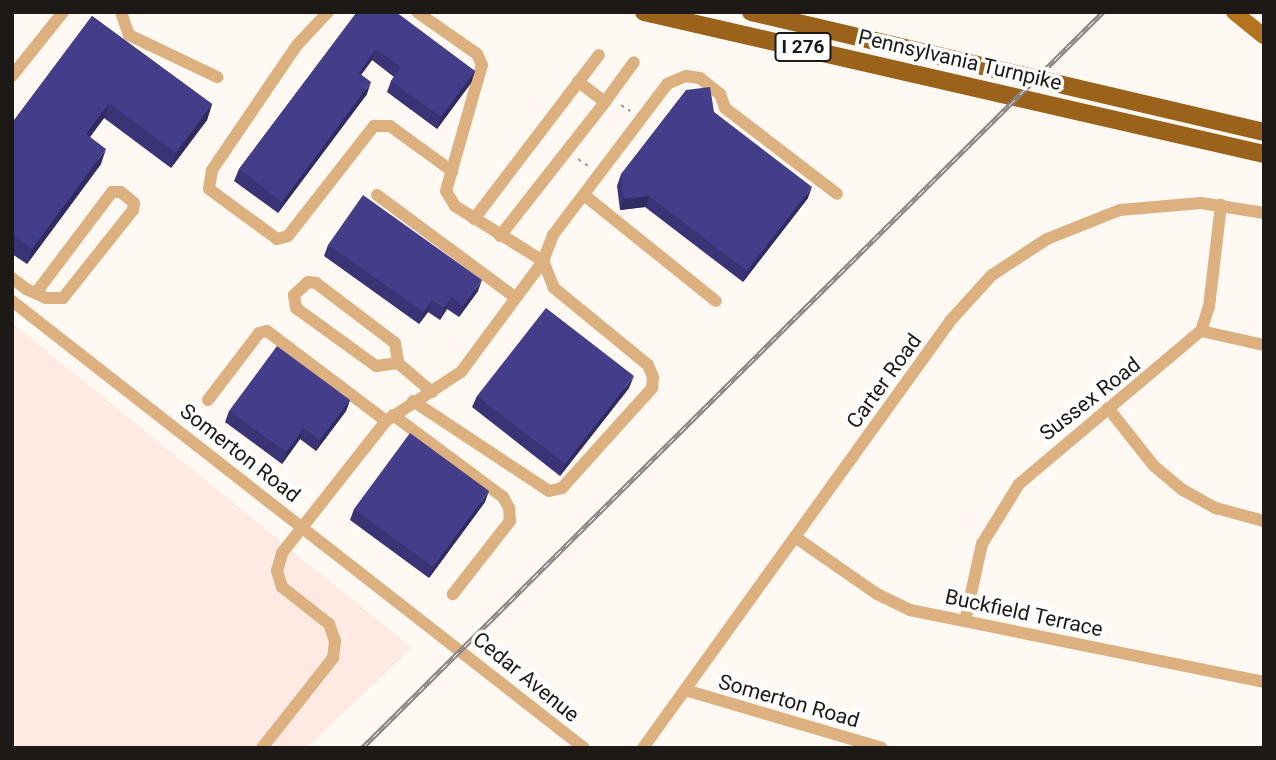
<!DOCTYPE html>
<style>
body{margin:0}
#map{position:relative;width:1276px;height:760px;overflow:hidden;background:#fff8f3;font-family:Roboto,sans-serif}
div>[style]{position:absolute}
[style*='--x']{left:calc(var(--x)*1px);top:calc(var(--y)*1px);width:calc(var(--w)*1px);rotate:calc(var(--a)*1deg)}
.industrial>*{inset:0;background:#feeae3}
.path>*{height:2px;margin-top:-1px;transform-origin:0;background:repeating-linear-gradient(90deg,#9d9794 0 3.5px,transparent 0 8.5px)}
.minor>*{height:12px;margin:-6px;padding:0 6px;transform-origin:6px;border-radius:6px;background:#ddb080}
.major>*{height:16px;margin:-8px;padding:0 8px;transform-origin:8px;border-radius:8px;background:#b4731e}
.highway>*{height:18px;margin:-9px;padding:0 9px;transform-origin:9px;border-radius:9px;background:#9a621a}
.rail>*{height:5px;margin-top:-2.5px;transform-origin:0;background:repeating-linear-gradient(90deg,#fff 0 8px,#8a8582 0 16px);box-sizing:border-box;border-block:2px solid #8a8582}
.wall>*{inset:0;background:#3a3476}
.shaded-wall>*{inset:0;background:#302b60}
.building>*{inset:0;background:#443d89}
span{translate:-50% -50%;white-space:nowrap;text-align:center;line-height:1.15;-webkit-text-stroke:7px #fff;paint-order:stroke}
.shield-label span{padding:2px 5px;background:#fff;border:2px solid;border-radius:5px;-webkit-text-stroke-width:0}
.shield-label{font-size:19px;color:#1c1917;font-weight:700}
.street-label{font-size:21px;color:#1c1917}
.frame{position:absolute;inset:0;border:14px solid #1c1917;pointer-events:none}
</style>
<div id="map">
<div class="industrial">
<div style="clip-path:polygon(12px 323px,412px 648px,306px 748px,12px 748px)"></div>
</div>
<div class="path">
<div style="--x:621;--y:105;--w:11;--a:34"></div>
<div style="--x:578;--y:159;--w:12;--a:35"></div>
</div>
<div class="minor">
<div style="--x:121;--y:12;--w:24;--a:71"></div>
<div style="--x:129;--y:35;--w:98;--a:25.5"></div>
<div style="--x:328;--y:12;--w:45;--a:133.2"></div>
<div style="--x:297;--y:45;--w:151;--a:124.2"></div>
<div style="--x:212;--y:170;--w:19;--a:99"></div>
<div style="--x:209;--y:189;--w:84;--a:36.3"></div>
<div style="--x:277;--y:239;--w:11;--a:-15"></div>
<div style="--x:288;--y:236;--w:140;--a:-52"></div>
<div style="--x:374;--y:126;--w:16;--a:0"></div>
<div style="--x:390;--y:126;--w:77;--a:36"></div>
<div style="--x:12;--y:76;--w:82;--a:-51.4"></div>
<div style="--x:605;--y:102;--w:49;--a:-54.1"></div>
<div style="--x:377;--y:195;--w:172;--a:36.5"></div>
<div style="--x:584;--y:195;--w:169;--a:38.8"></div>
<div style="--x:474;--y:219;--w:206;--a:-52.7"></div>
<div style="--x:500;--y:236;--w:170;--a:-51.9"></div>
<div style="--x:605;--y:102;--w:34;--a:-143"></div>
<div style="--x:12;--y:278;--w:18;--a:38"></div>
<div style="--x:26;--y:289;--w:22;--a:24"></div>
<div style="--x:46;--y:298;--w:17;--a:0"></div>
<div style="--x:63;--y:298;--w:112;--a:-51.5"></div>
<div style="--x:133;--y:210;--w:7;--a:-82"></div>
<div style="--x:134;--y:203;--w:17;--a:-140"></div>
<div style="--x:121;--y:192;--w:9;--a:180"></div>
<div style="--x:112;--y:192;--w:126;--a:127"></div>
<div style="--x:12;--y:301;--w:726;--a:38.01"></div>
<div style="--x:1201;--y:331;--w:65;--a:12.5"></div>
<div style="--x:398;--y:363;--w:22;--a:172"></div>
<div style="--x:376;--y:366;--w:99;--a:-144.1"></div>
<div style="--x:296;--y:308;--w:13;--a:-99"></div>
<div style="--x:294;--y:295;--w:19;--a:-43"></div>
<div style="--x:308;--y:282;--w:8;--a:7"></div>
<div style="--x:316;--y:283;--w:99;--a:37.2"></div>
<div style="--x:395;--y:343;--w:20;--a:81"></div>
<div style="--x:398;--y:363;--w:45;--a:40.5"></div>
<div style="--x:208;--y:400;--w:84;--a:-52.7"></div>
<div style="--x:259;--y:333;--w:8;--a:-14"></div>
<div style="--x:267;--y:331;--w:149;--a:37.1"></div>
<div style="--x:413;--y:401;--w:163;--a:33.5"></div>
<div style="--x:549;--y:491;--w:13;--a:-13"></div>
<div style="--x:562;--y:488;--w:135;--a:-48"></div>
<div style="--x:652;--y:388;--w:11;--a:-85"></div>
<div style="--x:653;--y:377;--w:13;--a:-113"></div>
<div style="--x:648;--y:365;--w:122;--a:-140.7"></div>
<div style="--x:554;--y:288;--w:29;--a:-112"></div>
<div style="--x:543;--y:261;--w:104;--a:-148"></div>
<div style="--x:455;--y:206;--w:17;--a:-121"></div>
<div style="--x:446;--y:191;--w:131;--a:-74.1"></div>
<div style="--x:482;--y:65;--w:12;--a:-114"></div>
<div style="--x:477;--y:54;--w:73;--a:-145"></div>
<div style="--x:1108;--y:408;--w:74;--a:51.6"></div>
<div style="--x:1154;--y:466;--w:38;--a:40"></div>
<div style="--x:1183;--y:490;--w:38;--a:29"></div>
<div style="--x:1216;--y:508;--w:50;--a:15.2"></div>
<div style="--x:393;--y:415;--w:137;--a:36.7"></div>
<div style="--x:503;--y:497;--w:13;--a:61"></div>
<div style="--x:509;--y:508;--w:13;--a:86"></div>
<div style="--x:510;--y:521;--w:93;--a:128"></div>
<div style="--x:795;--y:537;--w:100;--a:34.8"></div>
<div style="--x:877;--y:594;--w:37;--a:26"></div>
<div style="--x:910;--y:610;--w:361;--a:11.5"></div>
<div style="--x:965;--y:621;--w:79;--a:-77.6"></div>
<div style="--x:982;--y:544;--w:70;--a:-58.3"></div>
<div style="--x:1019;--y:484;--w:238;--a:-40.1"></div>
<div style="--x:1201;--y:331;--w:25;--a:-72"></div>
<div style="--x:1209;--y:307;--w:103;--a:-83.3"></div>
<div style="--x:685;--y:690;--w:205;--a:16.4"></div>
<div style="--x:262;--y:748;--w:115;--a:-51.7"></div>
<div style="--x:333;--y:658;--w:17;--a:-83"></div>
<div style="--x:335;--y:641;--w:18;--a:-109"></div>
<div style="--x:329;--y:624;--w:60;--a:-141.8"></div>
<div style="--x:282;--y:587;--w:17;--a:-107"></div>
<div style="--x:277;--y:571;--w:19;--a:-74"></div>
<div style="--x:282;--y:553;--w:168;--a:-51.8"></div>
<div style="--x:386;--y:421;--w:90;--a:-33.2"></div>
<div style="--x:461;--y:372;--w:138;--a:-53.5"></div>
<div style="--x:543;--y:261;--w:28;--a:-69"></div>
<div style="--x:553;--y:235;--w:189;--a:-52.9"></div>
<div style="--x:667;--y:84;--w:21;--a:-23"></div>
<div style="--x:686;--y:76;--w:14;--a:8"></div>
<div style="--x:700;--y:78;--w:26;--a:39"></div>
<div style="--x:720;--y:94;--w:15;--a:70"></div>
<div style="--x:725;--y:108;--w:141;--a:37.5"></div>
<div style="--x:643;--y:748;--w:527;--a:-54.26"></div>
<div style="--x:951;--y:320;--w:61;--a:-47.7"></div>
<div style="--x:992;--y:275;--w:66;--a:-33.2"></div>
<div style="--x:1047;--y:239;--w:79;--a:-21.7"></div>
<div style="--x:1120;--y:210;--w:81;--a:-4.9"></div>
<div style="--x:1201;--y:203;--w:64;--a:9"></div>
</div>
<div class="major">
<div style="--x:1234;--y:12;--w:38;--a:39"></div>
</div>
<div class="highway">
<div style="--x:644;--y:12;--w:636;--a:12.9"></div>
<div style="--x:751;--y:12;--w:527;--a:13.17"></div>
</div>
<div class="rail">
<div style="--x:362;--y:748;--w:1044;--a:-44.81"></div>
</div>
<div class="wall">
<div style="clip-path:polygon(357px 12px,475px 71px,471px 83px,437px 129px,387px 92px,391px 81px,394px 77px,372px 60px,361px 75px,367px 94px,278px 213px,234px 181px,239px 169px)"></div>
<div style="clip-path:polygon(92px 16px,212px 104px,207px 120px,171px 168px,104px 118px,90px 137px,101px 164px,27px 264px,12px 254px,12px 123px)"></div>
<div style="clip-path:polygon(714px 112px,808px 198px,743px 282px,645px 207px,620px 210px,617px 186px,621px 174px)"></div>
<div style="clip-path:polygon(328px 245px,478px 291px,459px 317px,447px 309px,440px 320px,428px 312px,419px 324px,324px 256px)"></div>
<div style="clip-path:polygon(629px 388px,560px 476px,472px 407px,477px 396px)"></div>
<div style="clip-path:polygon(350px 400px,346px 411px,316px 451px,300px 439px,282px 464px,225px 422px,229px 411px)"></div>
<div style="clip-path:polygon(485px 502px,429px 578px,350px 520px,354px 509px)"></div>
</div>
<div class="shaded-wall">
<div style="clip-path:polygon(376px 49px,372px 60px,354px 84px,359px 73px)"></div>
<div style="clip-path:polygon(475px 71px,471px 83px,437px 129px,441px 117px)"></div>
<div style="clip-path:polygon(371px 82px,367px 94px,278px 213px,282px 202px)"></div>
<div style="clip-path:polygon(109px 103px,104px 118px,81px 149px,86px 134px)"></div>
<div style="clip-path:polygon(212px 104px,207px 120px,171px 168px,176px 153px)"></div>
<div style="clip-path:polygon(106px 149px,101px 164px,27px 264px,32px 249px)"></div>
<div style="clip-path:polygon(812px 187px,808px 198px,743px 282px,747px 271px)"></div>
<div style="clip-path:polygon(649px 196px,645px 207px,620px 210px,624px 199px)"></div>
<div style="clip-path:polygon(482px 280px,478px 291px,459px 317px,463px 306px)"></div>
<div style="clip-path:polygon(452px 297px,447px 309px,440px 320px,444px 308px)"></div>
<div style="clip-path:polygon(432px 300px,428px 312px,419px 324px,424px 312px)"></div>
<div style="clip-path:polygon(634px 376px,629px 388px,560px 476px,565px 464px)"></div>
<div style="clip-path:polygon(350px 400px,346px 411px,316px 451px,320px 440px)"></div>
<div style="clip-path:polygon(304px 428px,300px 439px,282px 464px,286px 452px)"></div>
<div style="clip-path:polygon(489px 491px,485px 502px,429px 578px,433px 567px)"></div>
</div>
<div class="building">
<div style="clip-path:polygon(357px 12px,396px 12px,475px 71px,441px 117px,391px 81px,401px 67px,376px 49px,359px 73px,371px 82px,282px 202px,239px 169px)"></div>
<div style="clip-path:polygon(92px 16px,212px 104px,176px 153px,109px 103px,86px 134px,106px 149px,32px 249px,12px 234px,12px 123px)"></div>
<div style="clip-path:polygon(710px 87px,714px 112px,812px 187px,747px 271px,649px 196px,624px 199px,621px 174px,686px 90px)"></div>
<div style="clip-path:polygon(363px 195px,482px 280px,463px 306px,452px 297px,444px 308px,432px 300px,424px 312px,328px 245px)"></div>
<div style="clip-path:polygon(546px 308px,634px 376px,565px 464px,477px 396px)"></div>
<div style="clip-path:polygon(277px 346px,350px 400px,320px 440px,304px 428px,286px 452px,229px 411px)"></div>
<div style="clip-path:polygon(410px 433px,489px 491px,433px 567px,354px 509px)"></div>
</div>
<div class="shield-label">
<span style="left:803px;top:47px">I 276</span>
</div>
<div class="street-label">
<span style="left:960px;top:60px;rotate:13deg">Pennsylvania Turnpike</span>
<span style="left:884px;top:381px;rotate:-54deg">Carter Road</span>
<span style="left:1090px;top:399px;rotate:-38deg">Sussex Road</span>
<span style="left:240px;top:453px;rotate:38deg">Somerton Road</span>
<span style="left:1024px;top:613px;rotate:12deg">Buckfield Terrace</span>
<span style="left:526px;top:677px;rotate:39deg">Cedar Avenue</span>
<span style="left:789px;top:701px;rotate:16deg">Somerton Road</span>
</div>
<div class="frame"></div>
</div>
